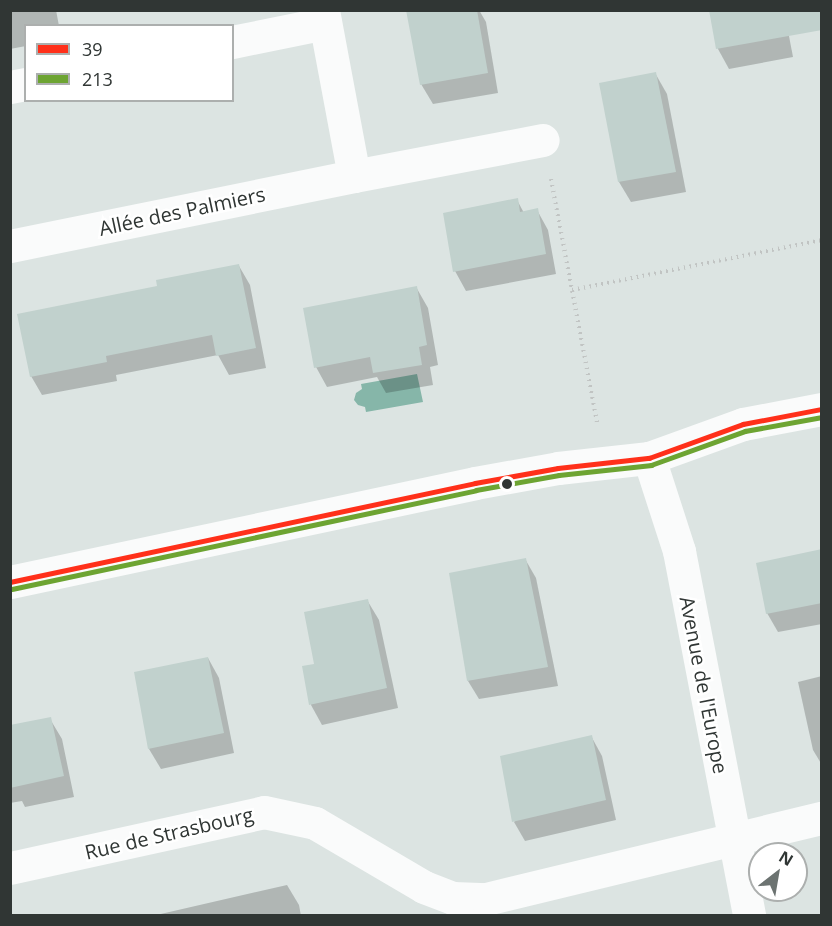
<!DOCTYPE html>
<meta charset="utf-8">
<style>
body{margin:0}
#map{position:relative;width:832px;height:926px;overflow:hidden;background:#dce4e2;font-family:"Open Sans",sans-serif}
div>[style]{position:absolute}
[style*='--x']{left:calc(var(--x)*1px);top:calc(var(--y)*1px);width:calc(var(--w)*1px);rotate:calc(var(--a)*1deg)}
.water>*{inset:0;background:#86b6a9}
.shadow>*{inset:0;background:#0003}
.building>*{inset:0;background:#c1d1cd}
.path>*{height:4px;margin-top:-2px;transform-origin:0;background:repeating-linear-gradient(90deg,#c1c4c3 0 1.5px,transparent 0 6px)}
.minor>*{height:33px;margin:-16.5px;padding:0 16.5px;transform-origin:16.5px;border-radius:16.5px;background:#fafbfb}
.bus-1>*{height:4.5px;margin:-2.25px;padding:0 2.25px;transform-origin:2.25px;border-radius:2.25px;background:#ff301a}
.bus-2>*{height:4.5px;margin:-2.25px;padding:0 2.25px;transform-origin:2.25px;border-radius:2.25px;background:#6da432}
.dots>*{width:16px;height:16px;translate:-50% -50%;box-sizing:border-box;border:3px solid #fff;border-radius:50%}
span{translate:-50% -50%;white-space:nowrap;text-align:center;line-height:1.15;-webkit-text-stroke:5px #fff;paint-order:stroke}
.street-label{font-size:20px;color:#303634}
.frame{position:absolute;inset:0;border:12px solid #303634;pointer-events:none}
.legend{position:absolute;left:24px;top:24px;width:210px;height:78px;box-sizing:border-box;background:#fff;border:2px solid #acafae;margin:0;padding:8px 10px;list-style:none;font-size:18px;color:#303634}
.legend li{display:flex;align-items:center;gap:12px;height:30px}
.legend b{width:30px;border:2px solid #acafae}
.north{position:absolute;left:748px;top:842px;width:60px;height:60px;box-sizing:border-box;background:#fff;border:2px solid #acafae;border-radius:50%;rotate:31deg;font-size:16px;font-weight:700;line-height:24px;text-align:center;color:#303634}
.north::after{content:'';display:block;margin:auto;width:21px;height:27px;background:#6c7371;clip-path:polygon(50% 0,100% 100%,50% 72%,0 100%)}
</style>
<div id="map">
<div class="water">
<div style="clip-path:polygon(417px 374px,423px 402px,366px 412px,365px 407px,358px 405px,354px 400px,356px 393px,362px 389px,361px 384px)"></div>
</div>
<div class="shadow">
<div style="clip-path:polygon(10px 10px,56px 10px,59px 26px,26px 26px,26px 46px,10px 49px)"></div>
<div style="clip-path:polygon(427px 10px,479px 10px,486px 22px,498px 93px,433px 104px,421px 84px)"></div>
<div style="clip-path:polygon(710px 10px,784px 10px,793px 57px,729px 69px,718px 49px)"></div>
<div style="clip-path:polygon(655px 73px,667px 94px,686px 192px,631px 202px,619px 182px)"></div>
<div style="clip-path:polygon(517px 200px,524px 213px,537px 210px,548px 230px,556px 274px,466px 291px,455px 271px)"></div>
<div style="clip-path:polygon(239px 266px,250px 285px,266px 368px,229px 375px,218px 355px,116px 375px,117px 381px,42px 395px,31px 376px,159px 287px)"></div>
<div style="clip-path:polygon(416px 287px,428px 308px,438px 365px,430px 367px,433px 385px,386px 393px,377px 377px,327px 387px,316px 367px)"></div>
<div style="clip-path:polygon(822px 551px,822px 624px,778px 632px,767px 613px)"></div>
<div style="clip-path:polygon(525px 559px,536px 578px,558px 686px,479px 699px,468px 681px)"></div>
<div style="clip-path:polygon(367px 600px,379px 620px,398px 708px,322px 725px,311px 705px,316px 665px)"></div>
<div style="clip-path:polygon(208px 658px,219px 678px,234px 753px,161px 769px,149px 749px)"></div>
<div style="clip-path:polygon(822px 676px,822px 765px,813px 750px,798px 682px)"></div>
<div style="clip-path:polygon(50px 719px,62px 739px,74px 797px,25px 807px,22px 801px,10px 803px,10px 727px)"></div>
<div style="clip-path:polygon(591px 736px,602px 756px,616px 820px,525px 841px,514px 822px)"></div>
<div style="clip-path:polygon(287px 885px,299px 905px,301px 916px,152px 916px)"></div>
</div>
<div class="building">
<div style="clip-path:polygon(406px 10px,477px 10px,488px 73px,420px 85px)"></div>
<div style="clip-path:polygon(709px 10px,820px 10px,822px 30px,716px 49px)"></div>
<div style="clip-path:polygon(656px 72px,676px 172px,618px 182px,599px 83px)"></div>
<div style="clip-path:polygon(518px 198px,520px 212px,538px 208px,546px 254px,453px 272px,443px 213px)"></div>
<div style="clip-path:polygon(239px 264px,256px 348px,216px 356px,212px 335px,106px 356px,107px 362px,30px 377px,17px 314px,157px 286px,156px 280px)"></div>
<div style="clip-path:polygon(417px 286px,427px 345px,419px 347px,422px 365px,373px 373px,370px 357px,314px 368px,303px 308px)"></div>
<div style="clip-path:polygon(822px 549px,822px 603px,766px 614px,756px 563px)"></div>
<div style="clip-path:polygon(526px 558px,548px 667px,467px 681px,449px 573px)"></div>
<div style="clip-path:polygon(368px 599px,387px 688px,309px 705px,302px 666px,314px 664px,304px 612px)"></div>
<div style="clip-path:polygon(208px 657px,224px 733px,148px 749px,134px 672px)"></div>
<div style="clip-path:polygon(51px 717px,64px 776px,10px 788px,10px 725px)"></div>
<div style="clip-path:polygon(592px 735px,606px 800px,512px 822px,500px 756px)"></div>
</div>
<div class="path">
<div style="--x:551;--y:179;--w:248;--a:79.3"></div>
<div style="--x:572;--y:290;--w:255;--a:-11.3"></div>
</div>
<div class="minor">
<div style="--x:232;--y:42;--w:95;--a:-11.5"></div>
<div style="--x:10;--y:87;--w:16;--a:-11"></div>
<div style="--x:354;--y:176;--w:192;--a:-10.8"></div>
<div style="--x:10;--y:246;--w:351;--a:-11.5"></div>
<div style="--x:354;--y:176;--w:169;--a:-100.6"></div>
<div style="--x:649;--y:458;--w:98;--a:72.1"></div>
<div style="--x:679;--y:551;--w:372;--a:79.1"></div>
<div style="--x:10;--y:582;--w:475;--a:-12"></div>
<div style="--x:475;--y:483;--w:84;--a:-10.2"></div>
<div style="--x:558;--y:468;--w:92;--a:-6.3"></div>
<div style="--x:649;--y:458;--w:100;--a:-19.9"></div>
<div style="--x:743;--y:424;--w:80;--a:-10.8"></div>
<div style="--x:10;--y:868;--w:260;--a:-12.4"></div>
<div style="--x:264;--y:812;--w:52;--a:12.2"></div>
<div style="--x:315;--y:823;--w:126;--a:30.4"></div>
<div style="--x:424;--y:887;--w:31;--a:21"></div>
<div style="--x:453;--y:898;--w:33;--a:2"></div>
<div style="--x:486;--y:899;--w:346;--a:-13.6"></div>
</div>
<div class="bus-1">
<div style="--x:10;--y:582;--w:475;--a:-12"></div>
<div style="--x:475;--y:483;--w:84;--a:-10.2"></div>
<div style="--x:558;--y:468;--w:92;--a:-6.3"></div>
<div style="--x:649;--y:458;--w:100;--a:-19.9"></div>
<div style="--x:743;--y:424;--w:80;--a:-10.8"></div>
</div>
<div class="bus-2">
<div style="--x:12;--y:589;--w:474;--a:-12"></div>
<div style="--x:476;--y:490;--w:84;--a:-10.2"></div>
<div style="--x:559;--y:475;--w:93;--a:-6.2"></div>
<div style="--x:651;--y:465;--w:100;--a:-19.9"></div>
<div style="--x:745;--y:431;--w:78;--a:-10.3"></div>
</div>
<div class="dots">
<div style="left:507px;top:484px;background:#303634"></div>
</div>
<div class="street-label">
<span style="left:182px;top:211px;rotate:-12deg">Allée des Palmiers</span>
<span style="left:704px;top:685px;rotate:79deg">Avenue de l'Europe</span>
<span style="left:169px;top:833px;rotate:-13deg">Rue de Strasbourg</span>
</div>
<div class="frame"></div>
<ul class="legend">
<li><b style="height:8px;background:#ff301a"></b>39</li>
<li><b style="height:8px;background:#6da432"></b>213</li>
</ul>
<div class="north">N</div>
</div>
